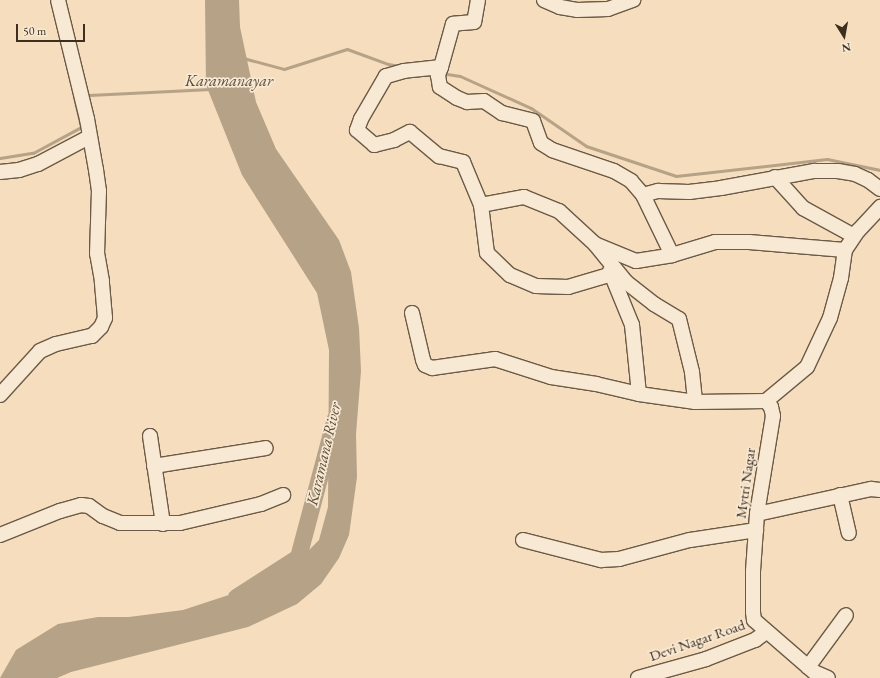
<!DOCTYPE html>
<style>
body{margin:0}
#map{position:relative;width:880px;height:678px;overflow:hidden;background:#f5ddbd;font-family:"EB Garamond",serif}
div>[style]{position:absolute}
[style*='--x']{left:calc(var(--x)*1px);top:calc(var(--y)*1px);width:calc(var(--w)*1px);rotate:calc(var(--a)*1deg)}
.water>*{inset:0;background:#b6a287}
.stream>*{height:3px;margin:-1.5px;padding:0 1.5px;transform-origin:1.5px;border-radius:1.5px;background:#b6a287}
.river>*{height:17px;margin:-8.5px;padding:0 8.5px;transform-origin:8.5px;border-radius:8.5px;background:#b6a287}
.roads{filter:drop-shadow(1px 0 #6b5a46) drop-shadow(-1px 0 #6b5a46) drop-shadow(0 1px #6b5a46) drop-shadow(0 -1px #6b5a46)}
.minor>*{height:14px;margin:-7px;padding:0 7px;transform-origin:7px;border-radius:7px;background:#f8e9d4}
span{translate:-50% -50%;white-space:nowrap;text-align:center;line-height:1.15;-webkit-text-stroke:3.5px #f8e9d4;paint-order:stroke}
.street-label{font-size:15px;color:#3d2f1f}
.water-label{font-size:16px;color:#5b4c39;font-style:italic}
.north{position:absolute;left:824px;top:16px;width:40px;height:40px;-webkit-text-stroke:3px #f8e9d4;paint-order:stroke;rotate:169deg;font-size:11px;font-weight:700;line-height:16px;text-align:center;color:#3d2f1f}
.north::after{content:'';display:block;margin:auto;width:14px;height:18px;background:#3d2f1f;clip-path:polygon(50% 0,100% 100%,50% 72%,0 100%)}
.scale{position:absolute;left:16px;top:24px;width:69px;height:18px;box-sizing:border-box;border:2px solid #3d2f1f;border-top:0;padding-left:5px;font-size:12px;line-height:14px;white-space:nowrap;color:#3d2f1f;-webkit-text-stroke:3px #f8e9d4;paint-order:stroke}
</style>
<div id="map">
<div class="water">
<div style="clip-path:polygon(205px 0,239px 0,240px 27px,256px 102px,276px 149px,339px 240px,351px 272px,359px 328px,361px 371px,356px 434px,357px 477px,349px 535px,339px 558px,321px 584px,297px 604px,248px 627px,71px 672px,57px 678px,0 678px,16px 650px,58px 624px,98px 617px,129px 617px,183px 610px,247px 589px,289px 570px,319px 540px,328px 507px,329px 350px,317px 293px,242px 175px,206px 85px)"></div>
</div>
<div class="stream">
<div style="--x:243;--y:58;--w:42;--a:15"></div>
<div style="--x:284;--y:69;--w:66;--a:-17.6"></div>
<div style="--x:347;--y:49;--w:44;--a:20.1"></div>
<div style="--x:388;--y:64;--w:12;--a:9"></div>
<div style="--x:447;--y:74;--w:13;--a:9"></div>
<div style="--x:460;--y:76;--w:78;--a:24.3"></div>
<div style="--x:531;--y:108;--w:67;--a:34.6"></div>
<div style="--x:586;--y:146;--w:95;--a:18.4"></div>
<div style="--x:676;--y:176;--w:152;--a:-6.4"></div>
<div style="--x:827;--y:159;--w:54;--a:11.7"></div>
<div style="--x:89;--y:95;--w:122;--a:-2.8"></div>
<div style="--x:0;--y:158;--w:33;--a:-9"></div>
<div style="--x:33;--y:153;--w:55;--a:-28.4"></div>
<div style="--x:81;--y:127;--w:32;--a:-103"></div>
</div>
<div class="river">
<div style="--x:236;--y:597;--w:74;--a:-32.8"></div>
<div style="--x:298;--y:557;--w:144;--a:-75.1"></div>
</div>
<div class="roads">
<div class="minor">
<div style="--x:478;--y:0;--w:22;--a:100"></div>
<div style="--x:474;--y:22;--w:21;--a:175"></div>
<div style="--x:453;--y:24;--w:45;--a:105.6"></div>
<div style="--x:441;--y:67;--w:37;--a:174"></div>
<div style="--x:404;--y:71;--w:19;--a:164"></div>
<div style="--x:386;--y:76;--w:50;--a:120.2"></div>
<div style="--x:361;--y:119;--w:12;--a:110"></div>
<div style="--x:357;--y:130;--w:23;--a:41"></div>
<div style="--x:374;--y:145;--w:21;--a:-14"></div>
<div style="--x:394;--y:140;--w:18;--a:-27"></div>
<div style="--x:410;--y:132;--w:38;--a:40"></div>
<div style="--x:439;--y:156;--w:25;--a:14"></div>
<div style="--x:463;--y:162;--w:47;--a:67.3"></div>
<div style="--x:481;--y:205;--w:44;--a:-10.5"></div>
<div style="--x:524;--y:197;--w:38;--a:22"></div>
<div style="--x:559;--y:211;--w:49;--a:42.5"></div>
<div style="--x:595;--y:244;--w:49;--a:50.8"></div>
<div style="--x:626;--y:282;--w:36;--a:38"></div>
<div style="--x:654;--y:304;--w:29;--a:31"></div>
<div style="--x:679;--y:319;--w:55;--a:76.2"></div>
<div style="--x:692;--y:372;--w:30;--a:84"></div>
<div style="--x:544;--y:0;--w:17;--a:24"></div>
<div style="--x:560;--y:7;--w:17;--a:10"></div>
<div style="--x:577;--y:10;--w:31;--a:-2"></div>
<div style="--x:608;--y:9;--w:27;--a:-20"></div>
<div style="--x:441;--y:67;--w:9;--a:111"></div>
<div style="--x:438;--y:75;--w:12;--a:81"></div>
<div style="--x:440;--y:87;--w:20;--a:33"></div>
<div style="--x:457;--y:98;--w:11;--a:22"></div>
<div style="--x:467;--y:102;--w:17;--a:-3"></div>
<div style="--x:484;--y:101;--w:22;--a:34"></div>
<div style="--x:502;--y:113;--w:32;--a:14"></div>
<div style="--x:533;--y:121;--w:23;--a:70"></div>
<div style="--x:541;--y:143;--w:13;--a:32"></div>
<div style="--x:552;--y:150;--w:65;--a:18.7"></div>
<div style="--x:614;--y:171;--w:20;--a:30"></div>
<div style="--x:631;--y:181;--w:18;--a:49"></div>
<div style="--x:643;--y:195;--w:67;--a:64.2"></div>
<div style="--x:0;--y:172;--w:19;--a:-6"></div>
<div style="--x:19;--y:170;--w:20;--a:-18"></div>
<div style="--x:38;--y:164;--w:58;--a:-27.9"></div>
<div style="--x:775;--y:177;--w:42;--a:47.9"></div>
<div style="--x:803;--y:208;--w:58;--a:28.8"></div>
<div style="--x:643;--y:195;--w:16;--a:-15"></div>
<div style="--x:658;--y:191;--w:31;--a:2"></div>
<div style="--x:689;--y:192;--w:32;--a:-7"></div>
<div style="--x:721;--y:188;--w:95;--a:-10.4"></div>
<div style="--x:814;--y:171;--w:24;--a:0"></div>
<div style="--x:838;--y:171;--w:17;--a:10"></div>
<div style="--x:855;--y:174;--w:14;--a:25"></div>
<div style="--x:868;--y:180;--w:15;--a:37"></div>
<div style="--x:481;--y:205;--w:48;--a:82.9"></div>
<div style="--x:487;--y:253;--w:32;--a:44"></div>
<div style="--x:510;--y:275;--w:28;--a:23"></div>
<div style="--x:536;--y:286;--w:32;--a:2"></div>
<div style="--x:568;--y:287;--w:46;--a:-16.5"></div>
<div style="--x:597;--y:245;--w:42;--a:22.3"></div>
<div style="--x:636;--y:261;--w:36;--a:-9"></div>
<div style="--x:672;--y:255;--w:45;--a:-16.8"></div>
<div style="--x:715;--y:242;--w:34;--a:0"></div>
<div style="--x:749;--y:242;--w:96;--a:4.8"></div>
<div style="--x:610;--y:271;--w:58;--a:67.8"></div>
<div style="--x:632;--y:325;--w:69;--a:84.2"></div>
<div style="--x:412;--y:313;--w:48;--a:76.8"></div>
<div style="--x:423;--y:360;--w:5;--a:68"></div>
<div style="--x:425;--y:365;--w:8;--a:23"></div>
<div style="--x:432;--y:368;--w:64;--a:-8.1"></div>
<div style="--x:495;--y:359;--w:59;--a:17.8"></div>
<div style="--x:551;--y:377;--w:46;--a:8.8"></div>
<div style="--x:596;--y:384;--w:44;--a:13.1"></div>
<div style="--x:639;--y:394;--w:57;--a:8.1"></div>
<div style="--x:695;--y:402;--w:71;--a:-0.8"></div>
<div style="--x:766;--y:401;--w:53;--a:-39.7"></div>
<div style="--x:807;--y:367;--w:54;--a:-64.9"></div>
<div style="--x:830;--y:318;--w:41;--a:-74.6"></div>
<div style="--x:841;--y:278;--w:28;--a:-82"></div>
<div style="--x:845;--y:250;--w:23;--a:-56"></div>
<div style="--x:858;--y:231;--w:33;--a:-47"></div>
<div style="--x:0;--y:395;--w:59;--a:-47.7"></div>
<div style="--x:40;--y:351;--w:17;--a:-24"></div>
<div style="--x:56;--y:344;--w:37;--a:-13"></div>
<div style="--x:92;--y:336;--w:13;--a:-45"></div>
<div style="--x:101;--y:327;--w:10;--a:-66"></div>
<div style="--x:105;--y:318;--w:37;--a:-95"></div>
<div style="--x:102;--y:281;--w:27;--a:-100"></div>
<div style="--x:97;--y:254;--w:63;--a:-88.2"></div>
<div style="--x:99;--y:191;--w:21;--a:-98"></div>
<div style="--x:96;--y:170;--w:52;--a:-100"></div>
<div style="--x:87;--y:119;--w:122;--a:-103.7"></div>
<div style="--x:766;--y:401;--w:8;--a:50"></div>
<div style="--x:771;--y:407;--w:9;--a:77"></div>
<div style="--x:773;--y:416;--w:99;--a:99.3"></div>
<div style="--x:757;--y:514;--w:57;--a:94"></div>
<div style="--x:753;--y:571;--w:41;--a:90"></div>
<div style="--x:753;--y:612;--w:8;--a:83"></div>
<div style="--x:754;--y:620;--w:79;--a:40.9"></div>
<div style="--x:814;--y:672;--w:15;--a:23"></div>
<div style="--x:150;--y:436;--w:89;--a:81.6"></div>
<div style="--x:154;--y:466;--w:113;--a:-9.1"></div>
<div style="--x:840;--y:495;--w:39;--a:77"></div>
<div style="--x:757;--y:514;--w:117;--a:-12.4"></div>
<div style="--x:871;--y:489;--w:9;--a:6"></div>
<div style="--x:0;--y:535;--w:65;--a:-21.8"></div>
<div style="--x:60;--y:511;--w:22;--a:-16"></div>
<div style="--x:81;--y:505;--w:8;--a:7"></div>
<div style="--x:89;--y:506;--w:17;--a:36"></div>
<div style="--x:103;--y:516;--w:18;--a:22"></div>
<div style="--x:120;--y:523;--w:60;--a:0"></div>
<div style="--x:180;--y:523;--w:83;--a:-13.2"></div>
<div style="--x:261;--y:504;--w:24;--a:-22"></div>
<div style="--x:523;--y:540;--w:81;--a:14.4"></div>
<div style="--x:601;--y:560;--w:18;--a:-3"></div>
<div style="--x:619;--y:559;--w:73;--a:-15"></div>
<div style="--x:690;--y:540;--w:67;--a:-8.6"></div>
<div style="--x:808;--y:667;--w:64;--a:-53.8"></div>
<div style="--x:638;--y:678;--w:71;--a:-15.6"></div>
<div style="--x:706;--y:659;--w:53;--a:-21.2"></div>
<div style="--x:755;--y:640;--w:14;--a:-36"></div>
</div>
</div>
<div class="street-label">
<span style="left:745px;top:483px;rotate:-82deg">Mytri Nagar</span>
<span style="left:697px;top:640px;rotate:-19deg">Devi Nagar Road</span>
</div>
<div class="water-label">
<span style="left:229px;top:81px">Karamanayar</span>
<span style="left:324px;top:454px;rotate:-77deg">Karamana River</span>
</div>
<div class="north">N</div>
<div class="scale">50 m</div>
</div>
